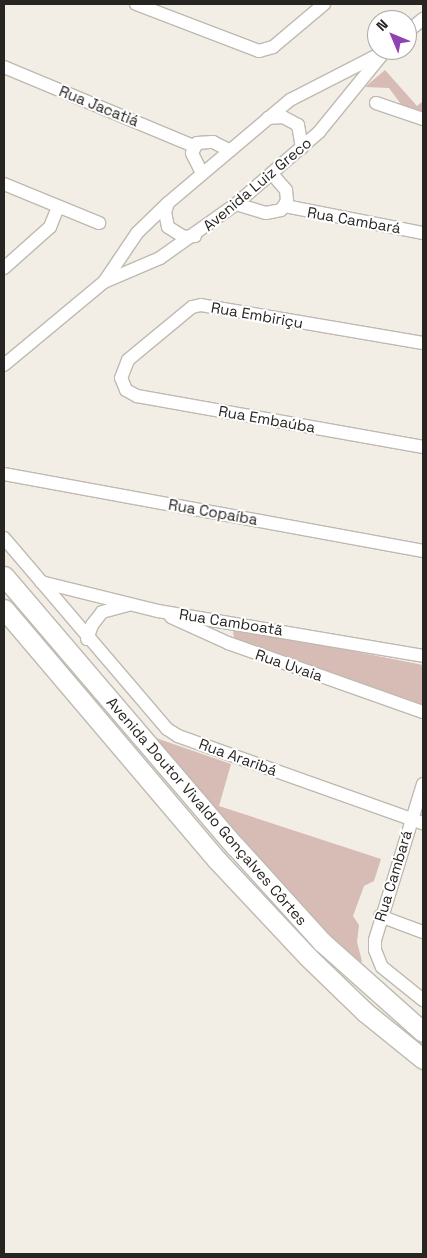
<!DOCTYPE html>
<meta charset="utf-8">
<style>
body{margin:0}
#map{position:relative;width:427px;height:1258px;overflow:hidden;background:#f3eee5;font-family:"Space Grotesk",sans-serif}
div>[style]{position:absolute}
[style*='--x']{left:calc(var(--x)*1px);top:calc(var(--y)*1px);width:calc(var(--w)*1px);rotate:calc(var(--a)*1deg)}
.green>*{inset:0;background:#d7bbb5}
.roads{filter:drop-shadow(1px 0 #bfbab1) drop-shadow(-1px 0 #bfbab1) drop-shadow(0 1px #bfbab1) drop-shadow(0 -1px #bfbab1)}
.street>*{height:12px;margin:-6px;padding:0 6px;transform-origin:6px;border-radius:6px;background:#fff}
.secondary>*{height:19px;margin:-9.5px;padding:0 9.5px;transform-origin:9.5px;border-radius:9.5px;background:#fff}
span{translate:-50% -50%;white-space:nowrap;text-align:center;line-height:1.15;-webkit-text-stroke:4px #fff;paint-order:stroke}
.street-label{font-size:15px;color:#272521}
.frame{position:absolute;inset:0;border:5px solid #272521;pointer-events:none}
.north{position:absolute;left:367px;top:10px;width:50px;height:50px;box-sizing:border-box;background:#fff;border:1px solid #a9a8a6;border-radius:50%;rotate:315deg;font-size:14px;font-weight:700;line-height:20px;text-align:center;color:#272521}
.north::after{content:'';display:block;margin:auto;width:18px;height:22px;background:#9042b2;clip-path:polygon(50% 0,100% 100%,50% 72%,0 100%)}
</style>
<div id="map">
<div class="green">
<div style="clip-path:polygon(385px 70px,417px 106px,423px 101px,423px 116px,403px 107px,389px 88px,365px 87px)"></div>
<div style="clip-path:polygon(237px 628px,423px 665px,423px 705px,234px 639px,233px 631px)"></div>
<div style="clip-path:polygon(153px 737px,231px 764px,219px 806px,381px 859px,374px 881px,364px 886px,353px 916px,359px 925px,357px 942px,362px 961px,359px 965px,309px 915px)"></div>
</div>
<div class="roads">
<div class="street">
<div style="--x:136;--y:4;--w:132;--a:20.9"></div>
<div style="--x:259;--y:51;--w:15;--a:-16"></div>
<div style="--x:273;--y:47;--w:67;--a:-40.1"></div>
<div style="--x:407;--y:32;--w:21;--a:-39"></div>
<div style="--x:4;--y:67;--w:206;--a:22.6"></div>
<div style="--x:376;--y:103;--w:50;--a:18.8"></div>
<div style="--x:268;--y:118;--w:15;--a:-4"></div>
<div style="--x:283;--y:117;--w:17;--a:28"></div>
<div style="--x:298;--y:125;--w:23;--a:80"></div>
<div style="--x:202;--y:173;--w:22;--a:-117"></div>
<div style="--x:192;--y:153;--w:11;--a:-63"></div>
<div style="--x:197;--y:143;--w:16;--a:-4"></div>
<div style="--x:213;--y:142;--w:18;--a:27"></div>
<div style="--x:4;--y:184;--w:103;--a:22.3"></div>
<div style="--x:168;--y:203;--w:9;--a:108"></div>
<div style="--x:165;--y:212;--w:15;--a:79"></div>
<div style="--x:168;--y:227;--w:19;--a:32"></div>
<div style="--x:184;--y:237;--w:11;--a:-5"></div>
<div style="--x:236;--y:204;--w:31;--a:17"></div>
<div style="--x:266;--y:213;--w:15;--a:-11"></div>
<div style="--x:281;--y:210;--w:11;--a:-56"></div>
<div style="--x:287;--y:201;--w:11;--a:-95"></div>
<div style="--x:286;--y:190;--w:21;--a:-131"></div>
<div style="--x:285;--y:206;--w:141;--a:11.1"></div>
<div style="--x:4;--y:268;--w:62;--a:-41.7"></div>
<div style="--x:50;--y:227;--w:22;--a:-68"></div>
<div style="--x:104;--y:282;--w:61;--a:-23.2"></div>
<div style="--x:160;--y:258;--w:93;--a:-35.4"></div>
<div style="--x:236;--y:204;--w:110;--a:-40.9"></div>
<div style="--x:319;--y:132;--w:98;--a:-50.8"></div>
<div style="--x:423;--y:343;--w:225;--a:-170.3"></div>
<div style="--x:201;--y:305;--w:9;--a:167"></div>
<div style="--x:192;--y:307;--w:83;--a:140.4"></div>
<div style="--x:128;--y:360;--w:19;--a:111"></div>
<div style="--x:121;--y:378;--w:13;--a:67"></div>
<div style="--x:126;--y:390;--w:13;--a:29"></div>
<div style="--x:137;--y:396;--w:291;--a:10.1"></div>
<div style="--x:4;--y:365;--w:130;--a:-39.7"></div>
<div style="--x:104;--y:282;--w:59;--a:-56"></div>
<div style="--x:137;--y:233;--w:43;--a:-44.1"></div>
<div style="--x:168;--y:203;--w:160;--a:-40.2"></div>
<div style="--x:290;--y:100;--w:106;--a:-27.1"></div>
<div style="--x:4;--y:474;--w:426;--a:10.4"></div>
<div style="--x:4;--y:538;--w:251;--a:49.5"></div>
<div style="--x:167;--y:729;--w:13;--a:32"></div>
<div style="--x:178;--y:736;--w:260;--a:19.6"></div>
<div style="--x:41;--y:582;--w:121;--a:13.9"></div>
<div style="--x:158;--y:611;--w:269;--a:9.6"></div>
<div style="--x:171;--y:617;--w:63;--a:24.5"></div>
<div style="--x:228;--y:643;--w:207;--a:19.5"></div>
<div style="--x:87;--y:639;--w:15;--a:-70"></div>
<div style="--x:92;--y:625;--w:16;--a:-52"></div>
<div style="--x:102;--y:612;--w:27;--a:-15"></div>
<div style="--x:423;--y:784;--w:163;--a:107.1"></div>
<div style="--x:375;--y:940;--w:10;--a:90"></div>
<div style="--x:375;--y:950;--w:18;--a:68"></div>
<div style="--x:382;--y:967;--w:53;--a:38.8"></div>
<div style="--x:380;--y:916;--w:46;--a:20.4"></div>
</div>
<div class="secondary">
<div style="--x:4;--y:576;--w:355;--a:49.5"></div>
<div style="--x:235;--y:846;--w:130;--a:47.8"></div>
<div style="--x:322;--y:942;--w:135;--a:41.7"></div>
<div style="--x:4;--y:609;--w:329;--a:49.7"></div>
<div style="--x:217;--y:860;--w:133;--a:46.8"></div>
<div style="--x:308;--y:957;--w:79;--a:44"></div>
<div style="--x:365;--y:1012;--w:75;--a:39"></div>
</div>
</div>
<div class="street-label">
<span style="left:99px;top:106px;rotate:22deg">Rua Jacatiá</span>
<span style="left:257px;top:184px;rotate:-40deg">Avenida Luiz Greco</span>
<span style="left:354px;top:220px;rotate:10deg">Rua Cambará</span>
<span style="left:257px;top:315px;rotate:10deg">Rua Embiriçu</span>
<span style="left:267px;top:419px;rotate:10deg">Rua Embaúba</span>
<span style="left:213px;top:512px;rotate:10deg">Rua Copaíba</span>
<span style="left:231px;top:622px;rotate:9deg">Rua Camboatã</span>
<span style="left:289px;top:665px;rotate:19deg">Rua Uvaia</span>
<span style="left:238px;top:757px;rotate:20deg">Rua Araribá</span>
<span style="left:207px;top:811px;rotate:49deg">Avenida Doutor Vivaldo Gonçalves Côrtes</span>
<span style="left:393px;top:876px;rotate:-73deg">Rua Cambará</span>
</div>
<div class="frame"></div>
<div class="north">N</div>
</div>
